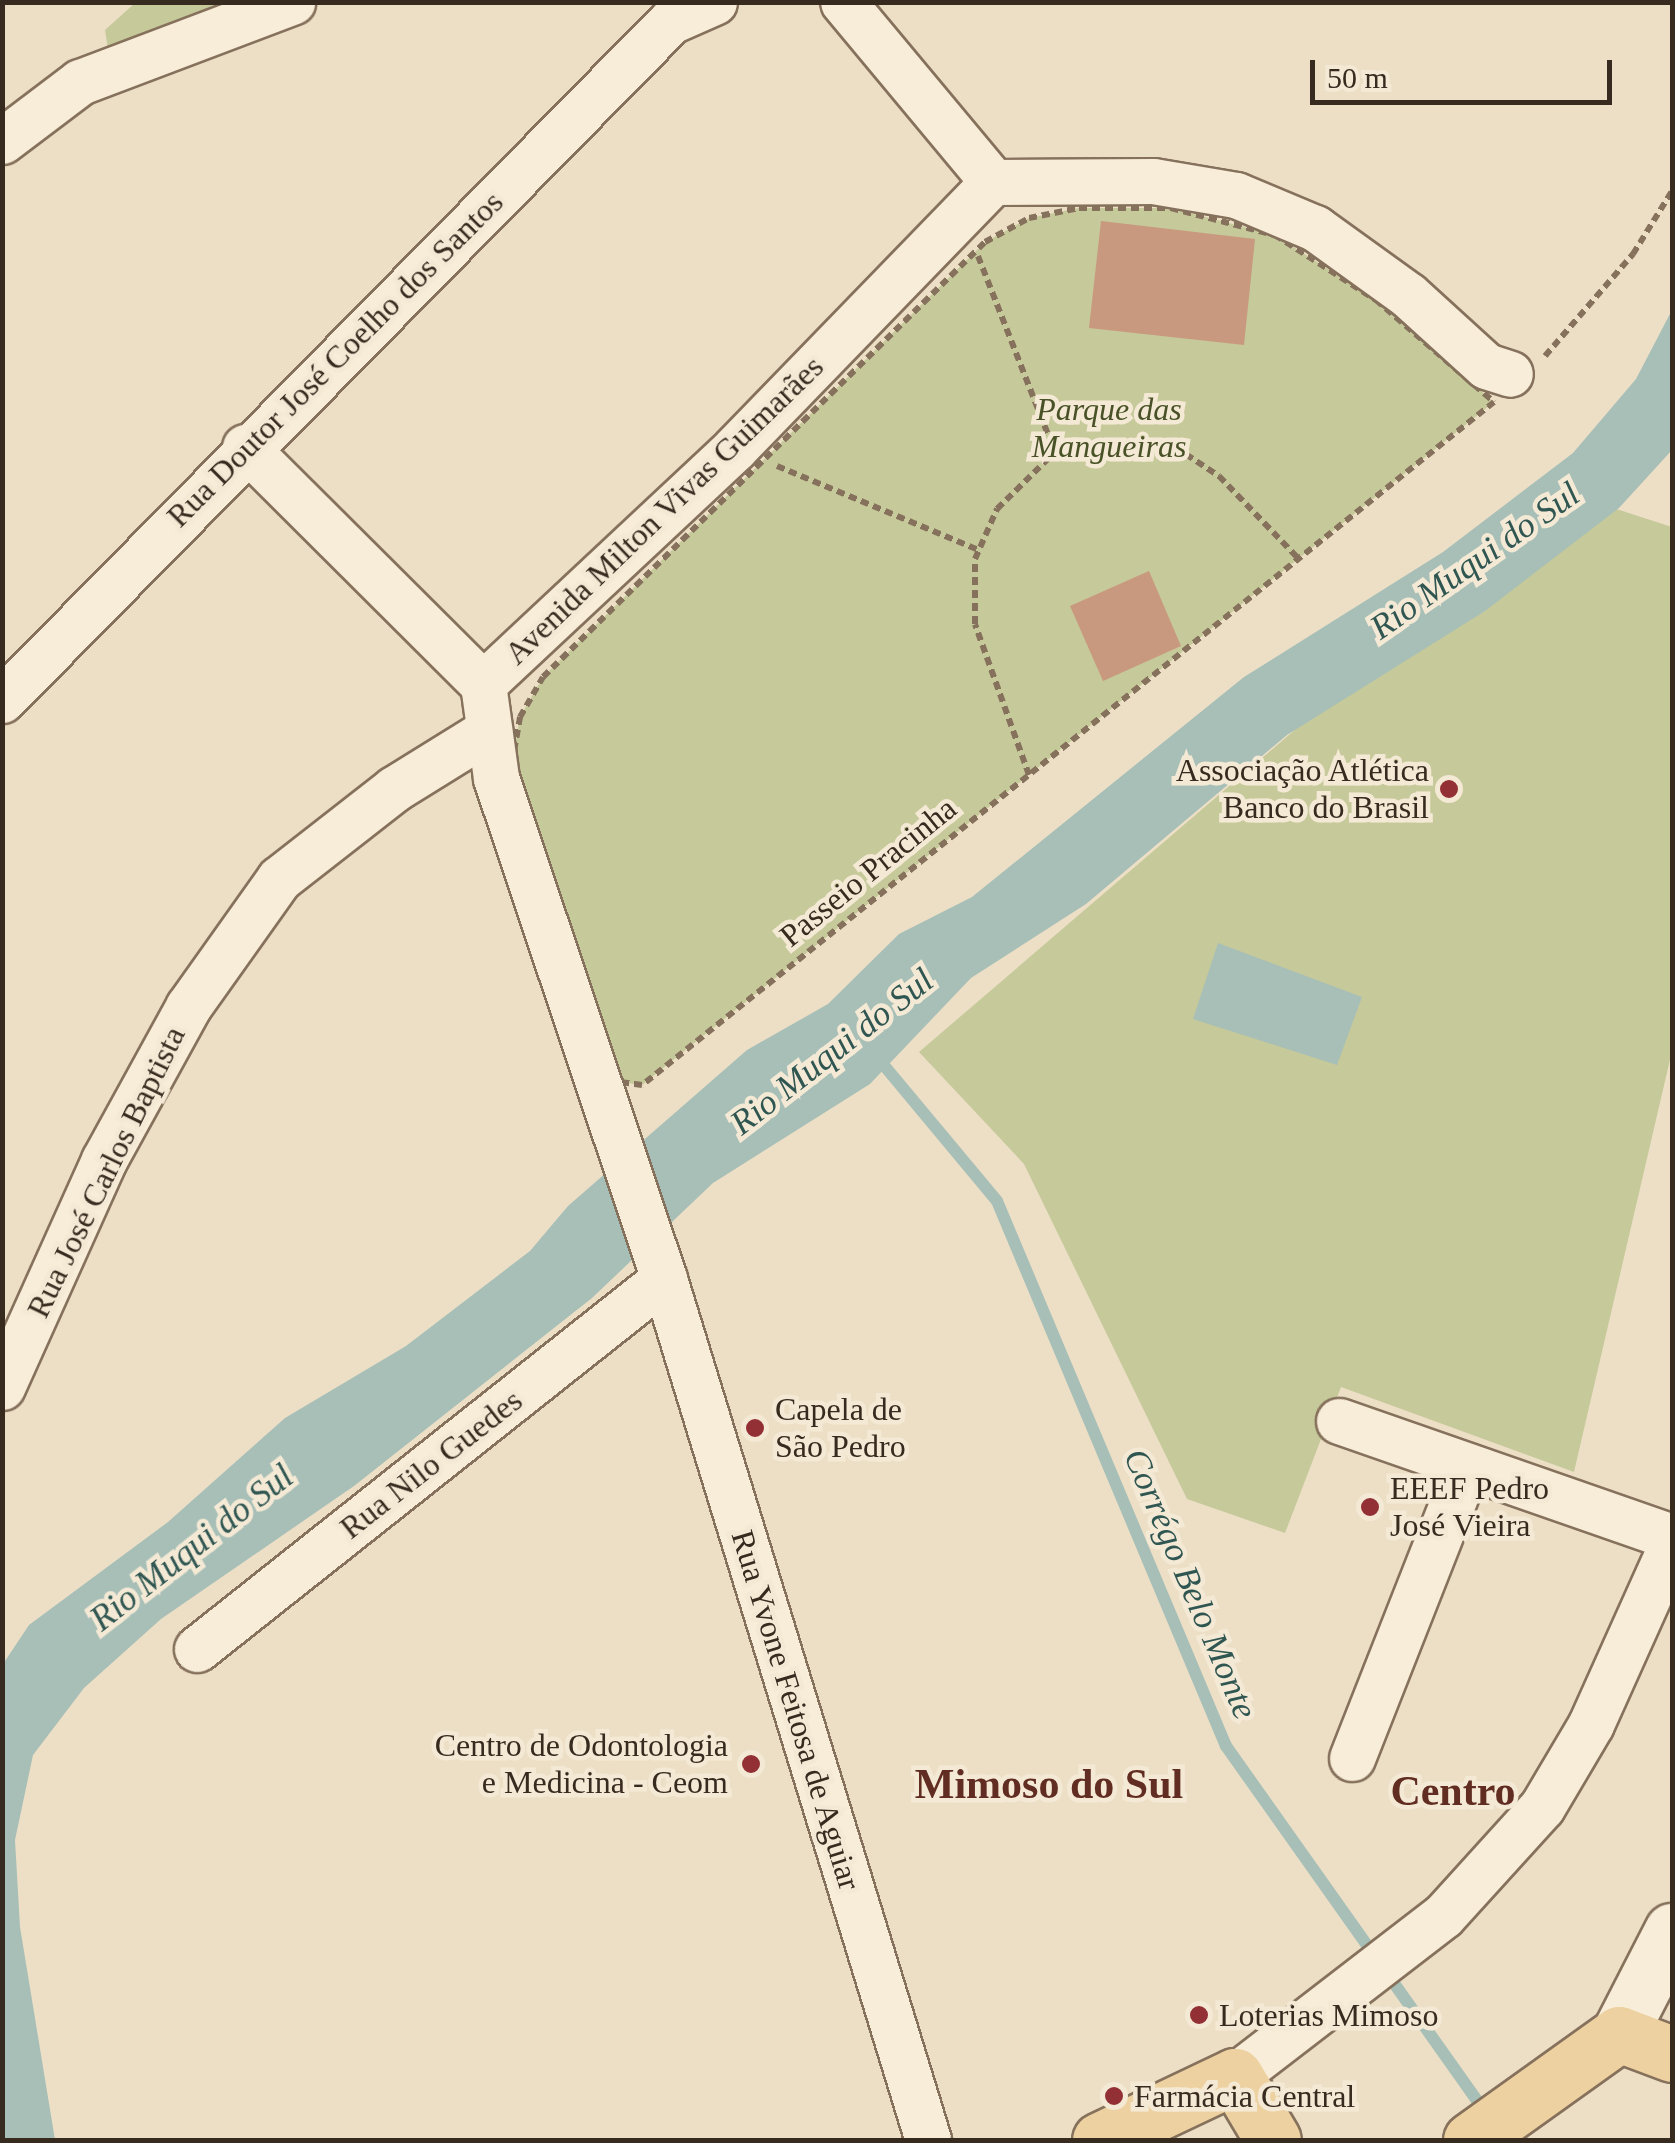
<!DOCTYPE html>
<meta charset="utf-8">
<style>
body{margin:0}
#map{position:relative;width:1675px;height:2143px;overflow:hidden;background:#ecdfc6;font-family:Georgia,serif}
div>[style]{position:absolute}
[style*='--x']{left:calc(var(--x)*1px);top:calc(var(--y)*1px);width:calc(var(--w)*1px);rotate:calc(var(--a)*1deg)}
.green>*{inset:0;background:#c6c99a}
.water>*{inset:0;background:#a7bfb7}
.stream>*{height:12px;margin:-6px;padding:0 6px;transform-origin:6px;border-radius:6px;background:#a7bfb7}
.building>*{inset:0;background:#c8997e}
.path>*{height:6px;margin-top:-3px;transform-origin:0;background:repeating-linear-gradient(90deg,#86715c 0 8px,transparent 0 13px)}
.roads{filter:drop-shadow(2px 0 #86715c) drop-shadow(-2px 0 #86715c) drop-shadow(0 2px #86715c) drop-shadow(0 -2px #86715c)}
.minor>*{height:45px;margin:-22.5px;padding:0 22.5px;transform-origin:22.5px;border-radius:22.5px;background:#f7edd8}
.secondary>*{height:55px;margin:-27.5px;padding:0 27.5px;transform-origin:27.5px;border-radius:27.5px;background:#f7edd8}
.primary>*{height:55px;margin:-27.5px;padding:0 27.5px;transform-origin:27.5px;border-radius:27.5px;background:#edd1a0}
.dots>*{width:28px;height:28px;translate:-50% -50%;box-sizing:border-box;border:5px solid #f4e9d5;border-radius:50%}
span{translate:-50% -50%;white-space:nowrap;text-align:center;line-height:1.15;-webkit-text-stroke:9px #f4e9d5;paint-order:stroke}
.street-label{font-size:32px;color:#372a1f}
.park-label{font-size:32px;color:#495227;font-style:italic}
.poi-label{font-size:32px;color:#372a1f}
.right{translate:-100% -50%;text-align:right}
.left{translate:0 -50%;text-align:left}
.water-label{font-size:35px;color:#305652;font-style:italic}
.district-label{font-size:42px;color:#612c21;font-weight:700}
.frame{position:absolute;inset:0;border:5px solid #372a1f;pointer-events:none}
.scale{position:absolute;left:1310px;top:60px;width:302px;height:45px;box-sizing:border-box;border:5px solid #372a1f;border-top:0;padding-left:12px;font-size:30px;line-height:35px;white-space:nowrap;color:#372a1f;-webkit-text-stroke:8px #f4e9d5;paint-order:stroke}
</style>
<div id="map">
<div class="green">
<div style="clip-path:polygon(135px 3px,257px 3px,108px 49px,105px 30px)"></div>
<div style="clip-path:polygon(1079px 208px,1171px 208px,1275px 235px,1376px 300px,1494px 402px,642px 1085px,613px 1081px,512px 763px,520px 717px,543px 677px,985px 242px,1029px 218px)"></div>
<div style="clip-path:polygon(1570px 494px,1672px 527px,1672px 1051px,1574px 1472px,1341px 1387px,1285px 1533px,1187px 1499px,1024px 1164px,919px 1052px)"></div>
</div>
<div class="water">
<div style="clip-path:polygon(1672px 310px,1672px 450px,1619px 508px,1485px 611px,1287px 735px,1086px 904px,971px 978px,870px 1084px,713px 1183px,592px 1298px,354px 1486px,161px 1619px,84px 1688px,33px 1755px,15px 1840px,20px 1927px,55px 2140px,3px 2140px,3px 1664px,29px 1625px,168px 1522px,285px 1418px,406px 1346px,530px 1251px,568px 1206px,747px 1050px,828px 1004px,899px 934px,972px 897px,1244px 677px,1443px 552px,1573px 453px,1636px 379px)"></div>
<div style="clip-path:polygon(1218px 943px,1362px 997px,1337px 1065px,1193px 1019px)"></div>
</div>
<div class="stream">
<div style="--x:877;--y:1057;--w:187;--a:50.2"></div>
<div style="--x:997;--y:1201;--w:591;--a:67.21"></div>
<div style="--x:1226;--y:1746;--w:450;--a:54.7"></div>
</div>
<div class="building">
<div style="clip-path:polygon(1101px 221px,1255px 239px,1244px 345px,1089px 328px)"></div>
<div style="clip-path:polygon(1149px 571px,1181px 646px,1103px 681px,1070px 606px)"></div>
</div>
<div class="path">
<div style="--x:1079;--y:208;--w:92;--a:0"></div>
<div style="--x:1171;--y:208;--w:107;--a:14.6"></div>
<div style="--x:1275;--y:235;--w:120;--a:32.8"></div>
<div style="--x:1376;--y:300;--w:156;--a:40.8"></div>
<div style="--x:1494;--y:402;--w:1092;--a:141.28"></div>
<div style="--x:642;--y:1085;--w:29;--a:-172"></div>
<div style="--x:613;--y:1081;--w:334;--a:-107.6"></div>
<div style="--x:512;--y:763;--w:47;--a:-80.1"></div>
<div style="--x:520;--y:717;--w:46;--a:-60.1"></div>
<div style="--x:543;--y:677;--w:620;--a:-44.54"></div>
<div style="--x:985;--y:242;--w:50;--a:-28.6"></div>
<div style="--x:1029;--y:218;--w:51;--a:-11.3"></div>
<div style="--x:978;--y:256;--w:211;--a:68.6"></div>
<div style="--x:1545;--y:356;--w:135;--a:-49.2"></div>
<div style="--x:1633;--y:254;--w:74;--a:-58.2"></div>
<div style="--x:777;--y:466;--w:219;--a:22.6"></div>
<div style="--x:1029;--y:775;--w:160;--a:-109.7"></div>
<div style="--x:975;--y:624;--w:65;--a:-90"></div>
<div style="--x:975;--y:559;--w:55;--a:-66.3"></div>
<div style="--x:997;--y:509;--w:81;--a:-44.5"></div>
<div style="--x:1055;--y:452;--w:120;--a:-2.4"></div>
<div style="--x:1175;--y:447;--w:53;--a:33.4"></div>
<div style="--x:1219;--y:476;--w:115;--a:46.1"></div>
</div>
<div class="roads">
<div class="minor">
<div style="--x:687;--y:2;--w:25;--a:130"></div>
<div style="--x:671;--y:21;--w:47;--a:-23.8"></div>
<div style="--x:2;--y:141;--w:98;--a:-37.1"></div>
<div style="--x:80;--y:82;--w:227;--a:-20.7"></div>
<div style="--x:993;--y:182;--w:160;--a:-0.4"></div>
<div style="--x:1153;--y:181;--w:84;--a:9.6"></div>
<div style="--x:1236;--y:195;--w:86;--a:22.7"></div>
<div style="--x:1315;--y:228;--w:115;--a:35.8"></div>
<div style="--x:1408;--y:295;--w:105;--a:42.3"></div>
<div style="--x:1486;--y:366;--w:25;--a:18"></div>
<div style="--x:245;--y:447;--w:336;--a:44.9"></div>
<div style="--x:483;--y:684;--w:95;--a:82.1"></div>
<div style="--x:496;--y:778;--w:528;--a:71.46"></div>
<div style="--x:664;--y:1279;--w:901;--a:72.95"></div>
<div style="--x:483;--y:684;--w:344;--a:-43.1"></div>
<div style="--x:734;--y:449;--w:372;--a:-45.9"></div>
<div style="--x:993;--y:182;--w:234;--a:-129.8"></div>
<div style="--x:2;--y:700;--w:953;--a:-45.43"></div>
<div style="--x:2;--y:1387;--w:249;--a:-65.8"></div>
<div style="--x:104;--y:1160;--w:175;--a:-61.2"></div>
<div style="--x:188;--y:1007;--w:157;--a:-54.6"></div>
<div style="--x:279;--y:879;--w:146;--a:-38"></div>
<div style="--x:394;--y:789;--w:112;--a:-31.8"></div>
<div style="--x:1339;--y:1421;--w:353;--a:19.2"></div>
<div style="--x:197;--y:1649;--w:596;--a:-38.39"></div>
<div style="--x:1352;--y:1758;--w:314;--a:-68.5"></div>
<div style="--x:1235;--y:2076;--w:262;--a:-37.6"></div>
<div style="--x:1443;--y:1916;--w:147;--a:-47.8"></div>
<div style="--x:1542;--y:1807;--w:96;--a:-59.4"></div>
<div style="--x:1591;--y:1724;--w:197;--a:-65.8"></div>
</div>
<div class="secondary">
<div style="--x:1619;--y:2034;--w:116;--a:-62.8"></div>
</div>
<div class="primary">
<div style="--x:1100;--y:2140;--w:149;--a:-25.4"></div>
<div style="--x:1235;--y:2076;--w:74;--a:59.3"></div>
<div style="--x:1471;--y:2140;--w:182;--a:-35.6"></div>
<div style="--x:1619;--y:2034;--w:57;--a:20.7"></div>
</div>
</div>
<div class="dots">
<div style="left:1449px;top:789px;background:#923035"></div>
<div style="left:755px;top:1428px;background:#923035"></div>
<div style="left:1370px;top:1507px;background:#923035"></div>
<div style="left:751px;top:1764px;background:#923035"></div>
<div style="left:1199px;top:2015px;background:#923035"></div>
<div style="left:1114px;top:2096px;background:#923035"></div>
</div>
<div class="street-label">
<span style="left:335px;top:359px;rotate:-45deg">Rua Doutor José Coelho dos Santos</span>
<span style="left:664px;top:510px;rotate:-44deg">Avenida Milton Vivas Guimarães</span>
<span style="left:868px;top:872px;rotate:-39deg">Passeio Pracinha</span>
<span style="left:106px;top:1172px;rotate:-64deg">Rua José Carlos Baptista</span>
<span style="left:431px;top:1464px;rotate:-38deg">Rua Nilo Guedes</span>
<span style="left:796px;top:1710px;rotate:73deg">Rua Yvone Feitosa de Aguiar</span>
</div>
<div class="park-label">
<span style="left:1109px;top:428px">Parque das<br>Mangueiras</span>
</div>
<div class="poi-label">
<span class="right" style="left:1429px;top:789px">Associação Atlética<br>Banco do Brasil</span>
<span class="left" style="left:775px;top:1428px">Capela de<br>São Pedro</span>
<span class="left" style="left:1390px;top:1507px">EEEF Pedro<br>José Vieira</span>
<span class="right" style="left:728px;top:1764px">Centro de Odontologia<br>e Medicina - Ceom</span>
<span class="left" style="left:1219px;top:2015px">Loterias Mimoso</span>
<span class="left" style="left:1134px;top:2096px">Farmácia Central</span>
</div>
<div class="water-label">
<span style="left:1475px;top:561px;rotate:-35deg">Rio Muqui do Sul</span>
<span style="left:832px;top:1052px;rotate:-38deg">Rio Muqui do Sul</span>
<span style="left:192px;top:1548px;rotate:-38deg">Rio Muqui do Sul</span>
<span style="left:1190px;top:1584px;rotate:67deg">Corrégo Belo Monte</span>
</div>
<div class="district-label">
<span style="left:1049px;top:1784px">Mimoso do Sul</span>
<span style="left:1453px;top:1791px">Centro</span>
</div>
<div class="frame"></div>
<div class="scale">50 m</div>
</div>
